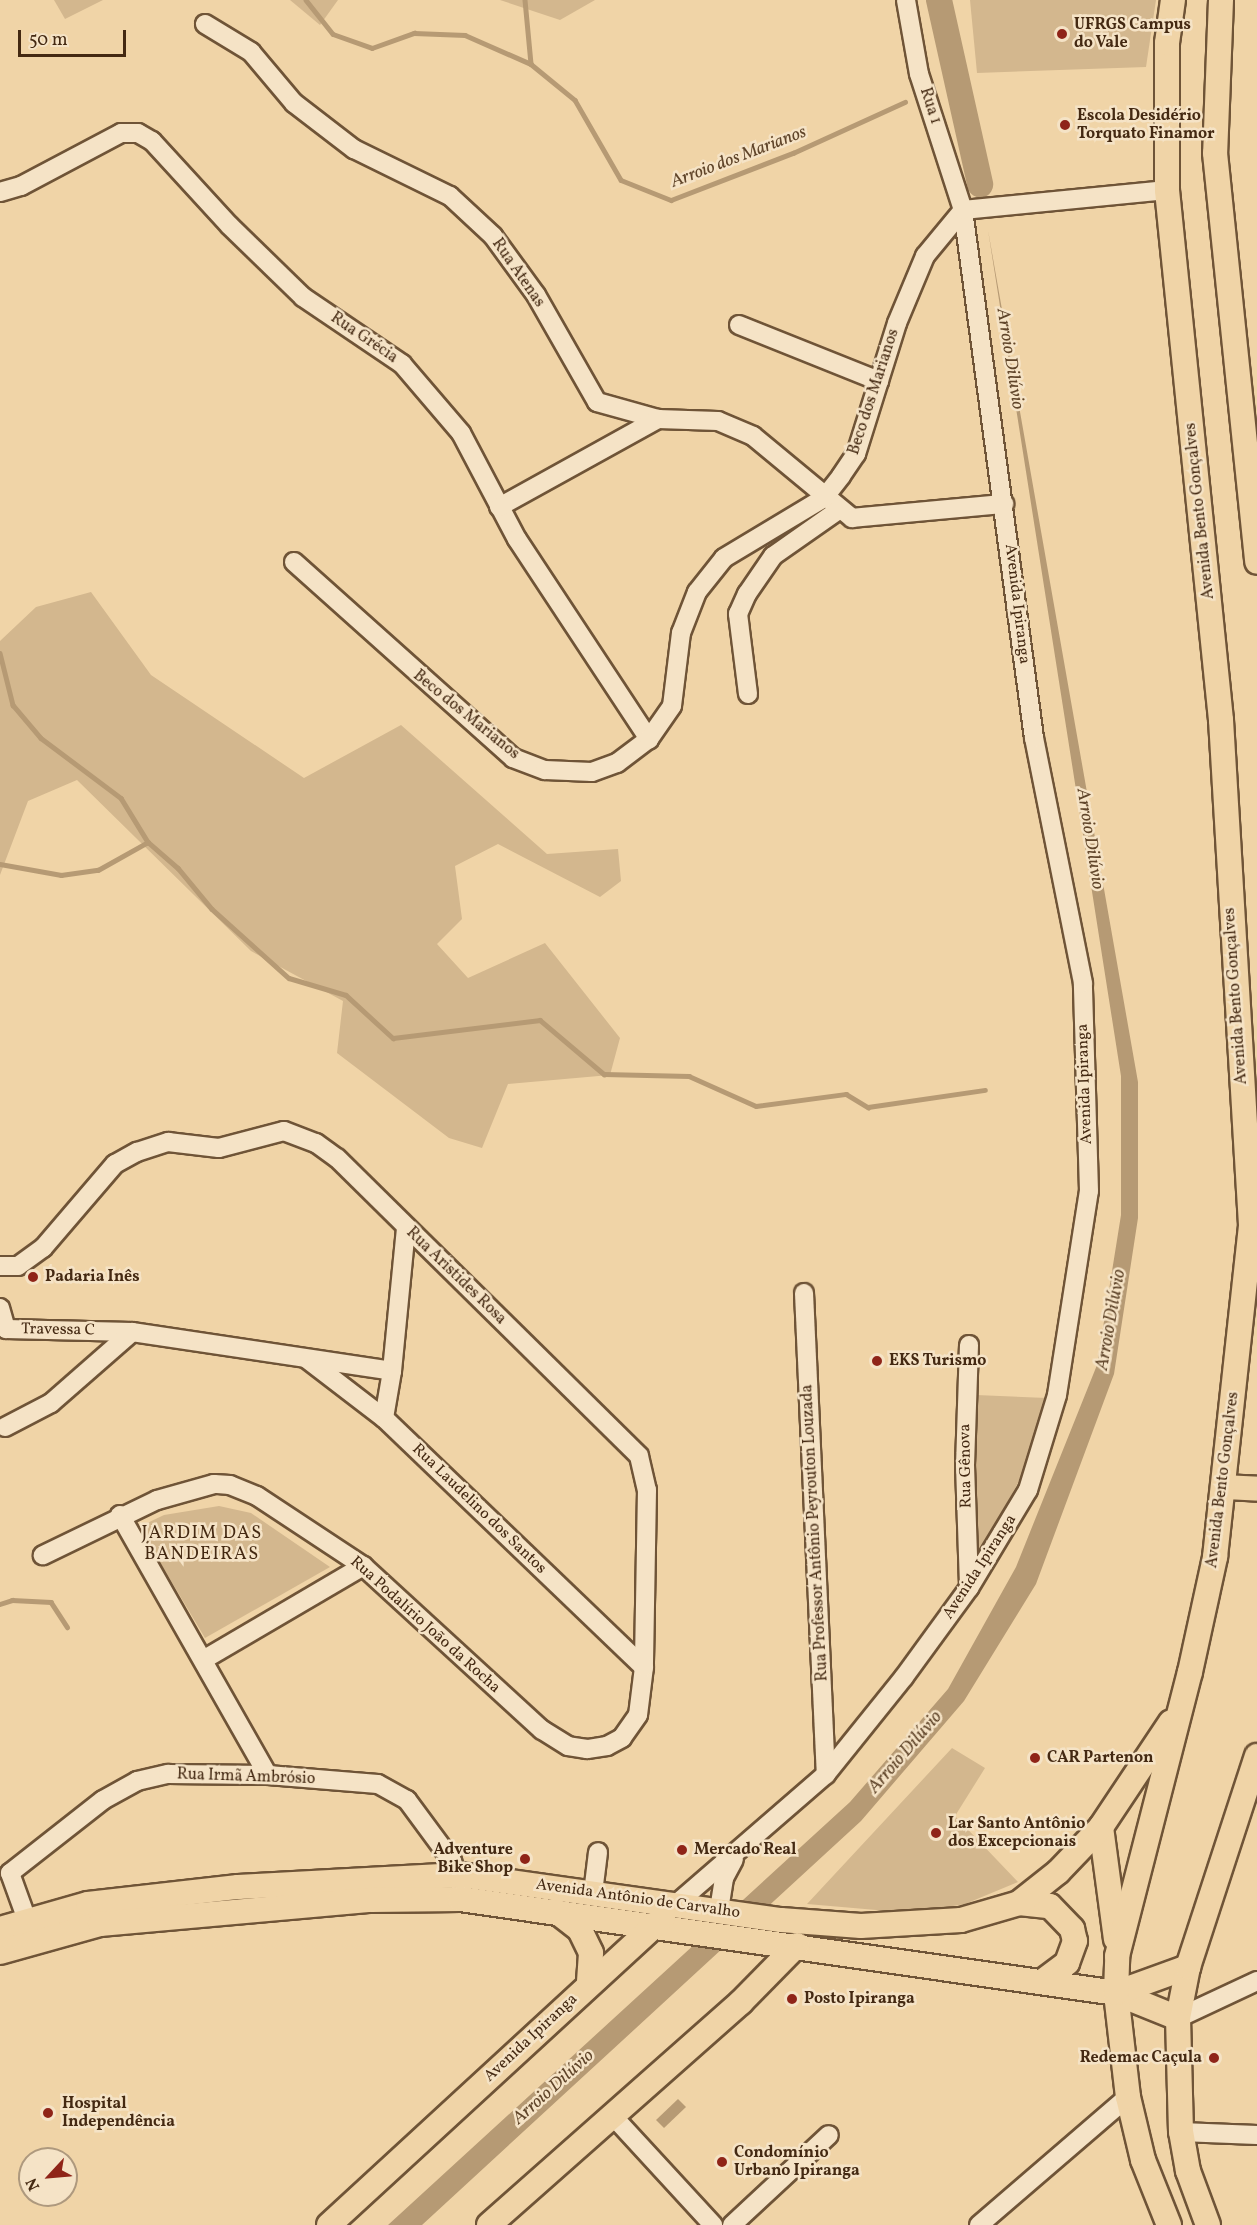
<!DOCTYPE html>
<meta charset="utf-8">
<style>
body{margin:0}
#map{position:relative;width:1257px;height:2225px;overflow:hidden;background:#f0d4a7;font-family:Vollkorn,serif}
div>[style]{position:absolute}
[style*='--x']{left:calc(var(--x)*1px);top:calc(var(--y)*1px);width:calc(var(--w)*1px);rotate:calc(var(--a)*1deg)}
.green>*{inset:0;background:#d3b78e}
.water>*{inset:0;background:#b69a74}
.stream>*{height:4.5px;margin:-2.25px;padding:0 2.25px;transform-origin:2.25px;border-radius:2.25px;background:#b69a74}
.river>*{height:26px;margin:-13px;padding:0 13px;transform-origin:13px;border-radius:13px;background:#b69a74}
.roads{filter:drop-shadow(2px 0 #6f5437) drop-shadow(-2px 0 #6f5437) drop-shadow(0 2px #6f5437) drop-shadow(0 -2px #6f5437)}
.minor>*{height:18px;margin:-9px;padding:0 9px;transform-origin:9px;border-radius:9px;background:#f5e3c6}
.major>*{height:24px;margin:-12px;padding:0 12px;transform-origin:12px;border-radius:12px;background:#f0d4a7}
.dots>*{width:16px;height:16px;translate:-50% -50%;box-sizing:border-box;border:3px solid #f5e3c6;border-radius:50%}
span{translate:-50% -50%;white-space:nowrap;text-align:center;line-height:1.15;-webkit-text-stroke:5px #f5e3c6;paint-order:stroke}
.poi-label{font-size:16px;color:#442912;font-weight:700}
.left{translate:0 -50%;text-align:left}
.right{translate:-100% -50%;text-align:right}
.street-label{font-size:16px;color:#442912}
.water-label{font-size:18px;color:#60452a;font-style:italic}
.neighbourhood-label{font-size:18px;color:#442912;letter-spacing:1.5px}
.north{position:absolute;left:18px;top:2147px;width:60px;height:60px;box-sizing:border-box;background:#f5e3c6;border:2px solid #ae997e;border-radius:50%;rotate:244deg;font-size:16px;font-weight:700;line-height:24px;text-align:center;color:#442912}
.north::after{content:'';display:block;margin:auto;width:21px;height:27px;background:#8f2418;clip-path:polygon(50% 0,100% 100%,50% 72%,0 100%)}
.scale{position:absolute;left:18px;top:30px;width:108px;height:27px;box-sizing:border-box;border:3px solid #442912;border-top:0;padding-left:8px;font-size:18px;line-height:21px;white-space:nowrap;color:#442912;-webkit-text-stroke:4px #f5e3c6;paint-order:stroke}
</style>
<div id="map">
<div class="green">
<div style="clip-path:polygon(54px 0,103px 0,65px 19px)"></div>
<div style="clip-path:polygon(290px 0,338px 0,320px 25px)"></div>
<div style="clip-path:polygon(500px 0,595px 0,560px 20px)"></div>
<div style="clip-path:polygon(970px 0,1156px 0,1146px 67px,977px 73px)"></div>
<div style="clip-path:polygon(91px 592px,151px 675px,304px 778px,401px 725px,547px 854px,618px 849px,621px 881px,600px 897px,498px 844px,455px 866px,462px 919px,437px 944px,468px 978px,545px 943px,620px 1038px,610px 1075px,508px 1084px,482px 1148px,449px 1138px,337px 1053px,343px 1001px,251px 951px,77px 780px,28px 801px,0 875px,0 641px,36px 607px)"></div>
<div style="clip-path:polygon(976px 1395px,1047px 1398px,1020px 1479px,975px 1562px)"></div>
<div style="clip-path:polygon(219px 1506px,251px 1513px,330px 1567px,205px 1638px,139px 1527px,164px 1515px)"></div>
<div style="clip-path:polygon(952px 1748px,985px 1768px,955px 1816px,1018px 1882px,965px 1904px,911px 1913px,807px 1904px)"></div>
</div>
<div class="water">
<div style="clip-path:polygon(988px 230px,1138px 1082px,1138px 1218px,1114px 1374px,1036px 1584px,964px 1701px,861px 1821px,422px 2225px,388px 2225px,850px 1802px,948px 1689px,1016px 1567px,1097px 1365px,1121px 1215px,1121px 1076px)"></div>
<div style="clip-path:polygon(678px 2099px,686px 2107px,664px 2128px,656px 2120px)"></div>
</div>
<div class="stream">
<div style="--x:306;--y:0;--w:43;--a:51.5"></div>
<div style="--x:333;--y:34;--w:41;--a:19.7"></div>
<div style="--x:372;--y:48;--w:45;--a:-19.7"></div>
<div style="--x:414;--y:33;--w:51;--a:2.2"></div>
<div style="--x:465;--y:35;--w:72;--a:23.7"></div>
<div style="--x:531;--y:64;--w:57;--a:39.3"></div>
<div style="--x:575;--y:100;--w:92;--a:60.1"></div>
<div style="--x:621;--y:180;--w:54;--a:21.8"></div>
<div style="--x:671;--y:200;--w:131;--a:-21.1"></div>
<div style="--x:793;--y:153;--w:123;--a:-24.5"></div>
<div style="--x:525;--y:0;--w:64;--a:84.6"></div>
<div style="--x:0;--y:653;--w:54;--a:76"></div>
<div style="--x:13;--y:705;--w:43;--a:49.7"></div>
<div style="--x:41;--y:738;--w:100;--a:36.9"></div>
<div style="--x:121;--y:798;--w:52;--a:58.5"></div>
<div style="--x:148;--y:842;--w:40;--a:41"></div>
<div style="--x:178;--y:868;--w:53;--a:50.3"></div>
<div style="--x:212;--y:909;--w:103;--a:41.9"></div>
<div style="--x:289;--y:978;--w:59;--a:16.6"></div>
<div style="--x:346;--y:995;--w:64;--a:42.5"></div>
<div style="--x:393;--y:1038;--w:148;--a:-7"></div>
<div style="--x:540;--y:1020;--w:84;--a:40.2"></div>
<div style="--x:604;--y:1074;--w:85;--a:1.3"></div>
<div style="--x:689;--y:1076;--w:73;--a:24.1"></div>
<div style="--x:756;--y:1106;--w:91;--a:-7.6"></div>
<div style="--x:846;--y:1094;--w:26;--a:31"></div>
<div style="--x:868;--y:1107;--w:118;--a:-8.3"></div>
<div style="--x:0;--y:864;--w:62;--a:10.2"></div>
<div style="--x:61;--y:875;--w:37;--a:-8"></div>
<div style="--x:98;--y:870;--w:57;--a:-29.2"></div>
<div style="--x:0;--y:1604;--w:13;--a:-18"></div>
<div style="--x:12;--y:1600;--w:39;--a:3"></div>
<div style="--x:51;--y:1602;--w:30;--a:57"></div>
</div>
<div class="river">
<div style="--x:939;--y:0;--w:189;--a:77.4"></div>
</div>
<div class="roads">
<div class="minor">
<div style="--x:205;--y:24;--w:54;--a:31.3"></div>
<div style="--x:251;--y:52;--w:67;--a:49.9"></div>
<div style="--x:294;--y:103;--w:76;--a:37.5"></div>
<div style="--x:354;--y:149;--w:107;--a:26.1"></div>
<div style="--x:450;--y:196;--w:59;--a:42.9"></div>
<div style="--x:493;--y:236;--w:73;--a:53.9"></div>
<div style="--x:536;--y:295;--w:123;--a:60.3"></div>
<div style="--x:597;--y:402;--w:63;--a:15.6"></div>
<div style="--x:658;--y:419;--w:60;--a:1.9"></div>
<div style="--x:718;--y:421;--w:38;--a:23"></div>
<div style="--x:753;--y:436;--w:129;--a:39.6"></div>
<div style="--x:852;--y:518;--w:153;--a:-5.3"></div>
<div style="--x:0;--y:192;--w:22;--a:-16"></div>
<div style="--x:21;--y:186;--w:113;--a:-27.9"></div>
<div style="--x:121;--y:133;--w:17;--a:0"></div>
<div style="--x:138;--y:133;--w:16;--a:30"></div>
<div style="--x:152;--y:141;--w:115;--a:47.5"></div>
<div style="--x:230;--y:226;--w:102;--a:44.2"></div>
<div style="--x:303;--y:297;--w:120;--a:34.1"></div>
<div style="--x:402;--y:364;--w:91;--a:49.5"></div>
<div style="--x:461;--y:433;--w:120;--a:62.2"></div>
<div style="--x:517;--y:539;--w:240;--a:56.6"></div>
<div style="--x:739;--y:325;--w:151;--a:21.8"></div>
<div style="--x:499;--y:507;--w:182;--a:-29"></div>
<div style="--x:294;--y:562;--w:294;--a:41.8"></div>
<div style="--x:513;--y:758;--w:34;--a:21"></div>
<div style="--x:545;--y:770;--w:47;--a:2.4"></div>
<div style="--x:592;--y:772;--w:27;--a:-20"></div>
<div style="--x:617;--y:763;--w:40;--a:-37"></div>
<div style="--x:649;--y:739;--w:40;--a:-55.1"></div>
<div style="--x:672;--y:706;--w:74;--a:-83"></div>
<div style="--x:681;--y:633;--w:44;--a:-68.7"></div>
<div style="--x:697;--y:592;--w:43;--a:-51.5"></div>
<div style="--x:724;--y:558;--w:117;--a:-31"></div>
<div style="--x:824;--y:498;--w:28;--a:-52"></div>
<div style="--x:841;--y:476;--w:27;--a:-56"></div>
<div style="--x:856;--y:454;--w:137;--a:-72.6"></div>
<div style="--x:897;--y:323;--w:73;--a:-67.3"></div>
<div style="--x:925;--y:256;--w:60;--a:-50.4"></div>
<div style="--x:963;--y:210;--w:205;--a:-5.6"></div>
<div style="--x:748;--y:694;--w:81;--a:-97.1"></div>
<div style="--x:738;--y:614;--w:22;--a:-66"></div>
<div style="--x:747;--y:594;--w:46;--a:-55.6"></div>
<div style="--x:773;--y:556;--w:82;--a:-35"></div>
<div style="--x:0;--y:1266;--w:18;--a:0"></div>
<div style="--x:18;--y:1266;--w:31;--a:-36"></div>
<div style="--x:43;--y:1248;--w:111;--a:-49.4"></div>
<div style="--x:115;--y:1164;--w:25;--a:-29"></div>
<div style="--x:137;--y:1152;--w:33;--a:-18"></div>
<div style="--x:168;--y:1142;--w:51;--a:6.7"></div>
<div style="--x:219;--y:1148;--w:67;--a:-14.7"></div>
<div style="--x:284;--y:1131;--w:34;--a:21"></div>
<div style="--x:316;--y:1143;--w:26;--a:36"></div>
<div style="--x:337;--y:1158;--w:424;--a:44.6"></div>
<div style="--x:639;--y:1456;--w:35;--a:77"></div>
<div style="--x:647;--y:1490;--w:177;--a:91"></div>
<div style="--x:644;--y:1667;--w:48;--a:97.1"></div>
<div style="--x:638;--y:1715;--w:28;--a:125"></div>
<div style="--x:622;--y:1738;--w:17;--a:152"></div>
<div style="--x:607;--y:1746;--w:20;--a:171"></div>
<div style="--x:587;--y:1749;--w:19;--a:-171"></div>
<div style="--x:568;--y:1746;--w:31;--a:-148"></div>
<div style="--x:542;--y:1730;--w:243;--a:-137.5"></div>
<div style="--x:363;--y:1566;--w:127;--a:-146.6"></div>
<div style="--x:257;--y:1496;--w:29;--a:-158"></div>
<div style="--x:230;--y:1485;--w:16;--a:-176"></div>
<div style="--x:214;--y:1484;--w:59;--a:164.3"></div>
<div style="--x:157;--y:1500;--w:127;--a:154.2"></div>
<div style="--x:804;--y:1293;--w:482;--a:87.4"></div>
<div style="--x:0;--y:1308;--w:22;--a:74"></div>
<div style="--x:6;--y:1329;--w:126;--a:1.4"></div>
<div style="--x:132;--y:1332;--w:263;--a:8.5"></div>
<div style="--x:969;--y:1345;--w:120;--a:91.9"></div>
<div style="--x:965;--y:1465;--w:123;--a:88.1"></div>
<div style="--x:307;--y:1359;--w:97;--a:37.5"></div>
<div style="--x:384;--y:1418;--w:360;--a:43.8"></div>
<div style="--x:384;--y:1418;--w:48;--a:-80.3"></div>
<div style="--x:392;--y:1371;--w:144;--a:-84.4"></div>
<div style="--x:5;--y:1427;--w:52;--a:-27.6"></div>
<div style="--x:51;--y:1403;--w:108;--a:-41.2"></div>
<div style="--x:120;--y:1515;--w:299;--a:60.4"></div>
<div style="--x:203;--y:1660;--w:186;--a:-30.4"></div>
<div style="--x:593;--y:1893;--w:41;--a:-83"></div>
<div style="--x:675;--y:1905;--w:200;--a:-40.9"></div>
<div style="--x:826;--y:1774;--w:124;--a:-51.2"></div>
<div style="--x:904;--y:1677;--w:110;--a:-53.9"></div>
<div style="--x:969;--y:1588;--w:114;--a:-59"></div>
<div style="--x:1028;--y:1490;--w:99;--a:-73"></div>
<div style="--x:1057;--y:1395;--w:206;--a:-81.1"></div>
<div style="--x:1089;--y:1191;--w:208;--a:-91.7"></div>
<div style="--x:1083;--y:983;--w:250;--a:-101.3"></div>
<div style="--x:1034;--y:738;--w:533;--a:-97.66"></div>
<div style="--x:963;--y:210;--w:143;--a:-107.9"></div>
<div style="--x:919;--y:74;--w:75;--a:-100"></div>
<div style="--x:719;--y:1910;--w:32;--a:-81"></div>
<div style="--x:724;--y:1878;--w:21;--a:-62"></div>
<div style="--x:27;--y:1920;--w:50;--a:-109.9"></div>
<div style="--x:10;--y:1873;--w:118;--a:-38.1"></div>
<div style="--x:103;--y:1800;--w:39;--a:-29"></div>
<div style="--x:137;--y:1781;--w:32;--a:-13"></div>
<div style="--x:168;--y:1774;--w:100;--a:0.6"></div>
<div style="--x:268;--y:1775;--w:110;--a:4.7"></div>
<div style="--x:378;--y:1784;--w:33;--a:29"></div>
<div style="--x:407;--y:1800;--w:76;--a:53.6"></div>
<div style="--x:452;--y:1861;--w:24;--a:71"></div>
<div style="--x:1178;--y:2018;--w:87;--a:-25.1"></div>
<div style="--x:611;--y:2114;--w:151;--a:47.4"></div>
<div style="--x:1181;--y:2132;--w:76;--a:2.3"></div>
<div style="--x:732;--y:2225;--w:132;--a:-42.9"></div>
<div style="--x:979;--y:2225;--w:196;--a:-40.7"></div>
</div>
<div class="major">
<div style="--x:1221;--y:0;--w:153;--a:92.2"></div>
<div style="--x:1215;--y:153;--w:411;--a:84.1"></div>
<div style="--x:1224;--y:1487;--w:33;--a:3"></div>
<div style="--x:1101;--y:1827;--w:113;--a:82.4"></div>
<div style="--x:1019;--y:1903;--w:31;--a:6"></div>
<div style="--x:1050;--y:1906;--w:32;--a:46"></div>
<div style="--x:1072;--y:1929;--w:12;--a:76"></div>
<div style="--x:1075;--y:1941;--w:23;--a:110"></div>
<div style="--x:1067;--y:1963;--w:31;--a:143"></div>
<div style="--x:556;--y:1911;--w:31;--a:38"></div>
<div style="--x:580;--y:1930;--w:25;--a:64"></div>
<div style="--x:591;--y:1953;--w:32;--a:94"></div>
<div style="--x:0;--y:1929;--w:91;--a:-15.9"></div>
<div style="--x:88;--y:1904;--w:151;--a:-6.5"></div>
<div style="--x:238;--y:1887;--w:222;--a:-3.1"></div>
<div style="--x:460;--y:1875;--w:324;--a:8"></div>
<div style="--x:781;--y:1920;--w:80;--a:4.3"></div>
<div style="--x:861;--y:1926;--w:100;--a:-3.4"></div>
<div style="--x:961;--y:1920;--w:60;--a:-16.3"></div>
<div style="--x:1019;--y:1903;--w:50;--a:-38.5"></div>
<div style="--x:1058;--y:1872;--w:62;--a:-46.3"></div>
<div style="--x:1101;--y:1827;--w:126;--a:-56.3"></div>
<div style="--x:0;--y:1952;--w:104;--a:-15.6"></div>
<div style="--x:100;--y:1924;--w:272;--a:-5.1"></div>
<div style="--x:371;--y:1900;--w:89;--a:-0.6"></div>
<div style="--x:460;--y:1899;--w:663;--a:8.15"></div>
<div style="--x:1116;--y:1993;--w:67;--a:22"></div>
<div style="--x:1116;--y:1993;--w:77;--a:-19.9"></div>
<div style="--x:329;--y:2225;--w:454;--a:-42.6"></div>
<div style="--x:489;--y:2225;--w:337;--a:-41.5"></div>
<div style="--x:741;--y:2002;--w:80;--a:-45.5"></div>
<div style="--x:1169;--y:2225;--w:70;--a:-111.8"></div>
<div style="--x:1143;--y:2160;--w:65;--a:-103.4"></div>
<div style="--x:1128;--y:2097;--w:105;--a:-96.6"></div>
<div style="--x:1116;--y:1993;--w:37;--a:-88"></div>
<div style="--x:1117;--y:1956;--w:293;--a:-75.6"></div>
<div style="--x:1190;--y:1672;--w:118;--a:-77.7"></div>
<div style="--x:1215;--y:1557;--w:334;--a:-83.8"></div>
<div style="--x:1251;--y:1225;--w:506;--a:-93.4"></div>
<div style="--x:1221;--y:720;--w:533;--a:-95.82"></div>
<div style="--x:1167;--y:190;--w:147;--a:-90"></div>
<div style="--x:1167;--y:43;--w:43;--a:-82.1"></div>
<div style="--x:1208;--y:2225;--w:58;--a:-110.3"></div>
<div style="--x:1188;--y:2171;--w:40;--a:-100"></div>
<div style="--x:1181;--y:2132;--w:114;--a:-91.5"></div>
<div style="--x:1178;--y:2018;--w:52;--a:-78.9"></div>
<div style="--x:1188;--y:1967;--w:222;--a:-71.9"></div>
</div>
</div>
<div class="dots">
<div style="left:1062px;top:34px;background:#8f2418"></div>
<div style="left:1065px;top:125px;background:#8f2418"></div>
<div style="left:33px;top:1277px;background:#8f2418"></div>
<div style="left:877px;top:1361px;background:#8f2418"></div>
<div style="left:1035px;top:1758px;background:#8f2418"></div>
<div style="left:936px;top:1833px;background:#8f2418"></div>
<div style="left:682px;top:1850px;background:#8f2418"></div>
<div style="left:525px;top:1859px;background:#8f2418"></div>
<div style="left:792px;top:1999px;background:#8f2418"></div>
<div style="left:1214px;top:2058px;background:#8f2418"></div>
<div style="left:48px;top:2113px;background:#8f2418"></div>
<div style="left:722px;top:2162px;background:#8f2418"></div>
</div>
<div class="poi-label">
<span class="left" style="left:1074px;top:34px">UFRGS Campus<br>do Vale</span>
<span class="left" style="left:1077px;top:125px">Escola Desidério<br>Torquato Finamor</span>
<span class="left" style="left:45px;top:1277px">Padaria Inês</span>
<span class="left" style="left:889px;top:1361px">EKS Turismo</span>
<span class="left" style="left:1047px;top:1758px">CAR Partenon</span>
<span class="left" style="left:948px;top:1833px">Lar Santo Antônio<br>dos Excepcionais</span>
<span class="right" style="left:513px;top:1859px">Adventure<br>Bike Shop</span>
<span class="left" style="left:694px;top:1850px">Mercado Real</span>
<span class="left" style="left:804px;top:1999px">Posto Ipiranga</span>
<span class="right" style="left:1202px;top:2058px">Redemac Caçula</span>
<span class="left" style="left:62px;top:2113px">Hospital<br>Independência</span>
<span class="left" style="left:734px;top:2162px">Condomínio<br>Urbano Ipiranga</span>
</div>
<div class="street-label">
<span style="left:930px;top:106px;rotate:72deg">Rua 1</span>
<span style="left:518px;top:273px;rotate:55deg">Rua Atenas</span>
<span style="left:364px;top:338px;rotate:34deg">Rua Grécia</span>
<span style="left:874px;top:392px;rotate:-72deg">Beco dos Marianos</span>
<span style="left:1200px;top:511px;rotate:-96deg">Avenida Bento Gonçalves</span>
<span style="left:1017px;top:604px;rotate:83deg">Avenida Ipiranga</span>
<span style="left:466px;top:715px;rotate:39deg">Beco dos Marianos</span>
<span style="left:1236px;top:996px;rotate:-94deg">Avenida Bento Gonçalves</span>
<span style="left:1085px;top:1084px;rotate:-92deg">Avenida Ipiranga</span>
<span style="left:456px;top:1276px;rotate:44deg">Rua Aristides Rosa</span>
<span style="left:58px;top:1330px;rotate:1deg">Travessa C</span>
<span style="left:966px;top:1466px;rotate:-91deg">Rua Gênova</span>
<span style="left:1223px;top:1480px;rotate:-83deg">Avenida Bento Gonçalves</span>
<span style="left:479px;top:1509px;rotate:44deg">Rua Laudelino dos Santos</span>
<span style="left:815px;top:1533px;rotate:-93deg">Rua Professor Antônio Peyrouton Louzada</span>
<span style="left:980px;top:1567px;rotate:-57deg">Avenida Ipiranga</span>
<span style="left:425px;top:1625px;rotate:42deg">Rua Podalírio João da Rocha</span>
<span style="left:246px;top:1777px;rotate:2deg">Rua Irmã Ambrósio</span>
<span style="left:638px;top:1899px;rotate:8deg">Avenida Antônio de Carvalho</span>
<span style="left:531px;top:2038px;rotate:-43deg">Avenida Ipiranga</span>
</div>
<div class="water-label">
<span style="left:739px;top:158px;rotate:-21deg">Arroio dos Marianos</span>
<span style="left:1009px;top:359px;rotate:81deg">Arroio Dilúvio</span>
<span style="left:1089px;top:839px;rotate:81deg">Arroio Dilúvio</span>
<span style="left:1112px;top:1320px;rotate:-80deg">Arroio Dilúvio</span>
<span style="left:906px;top:1753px;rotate:-49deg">Arroio Dilúvio</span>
<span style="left:554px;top:2088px;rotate:-42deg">Arroio Dilúvio</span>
</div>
<div class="neighbourhood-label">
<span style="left:202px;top:1545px">JARDIM DAS<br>BANDEIRAS</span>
</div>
<div class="north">N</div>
<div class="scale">50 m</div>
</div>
